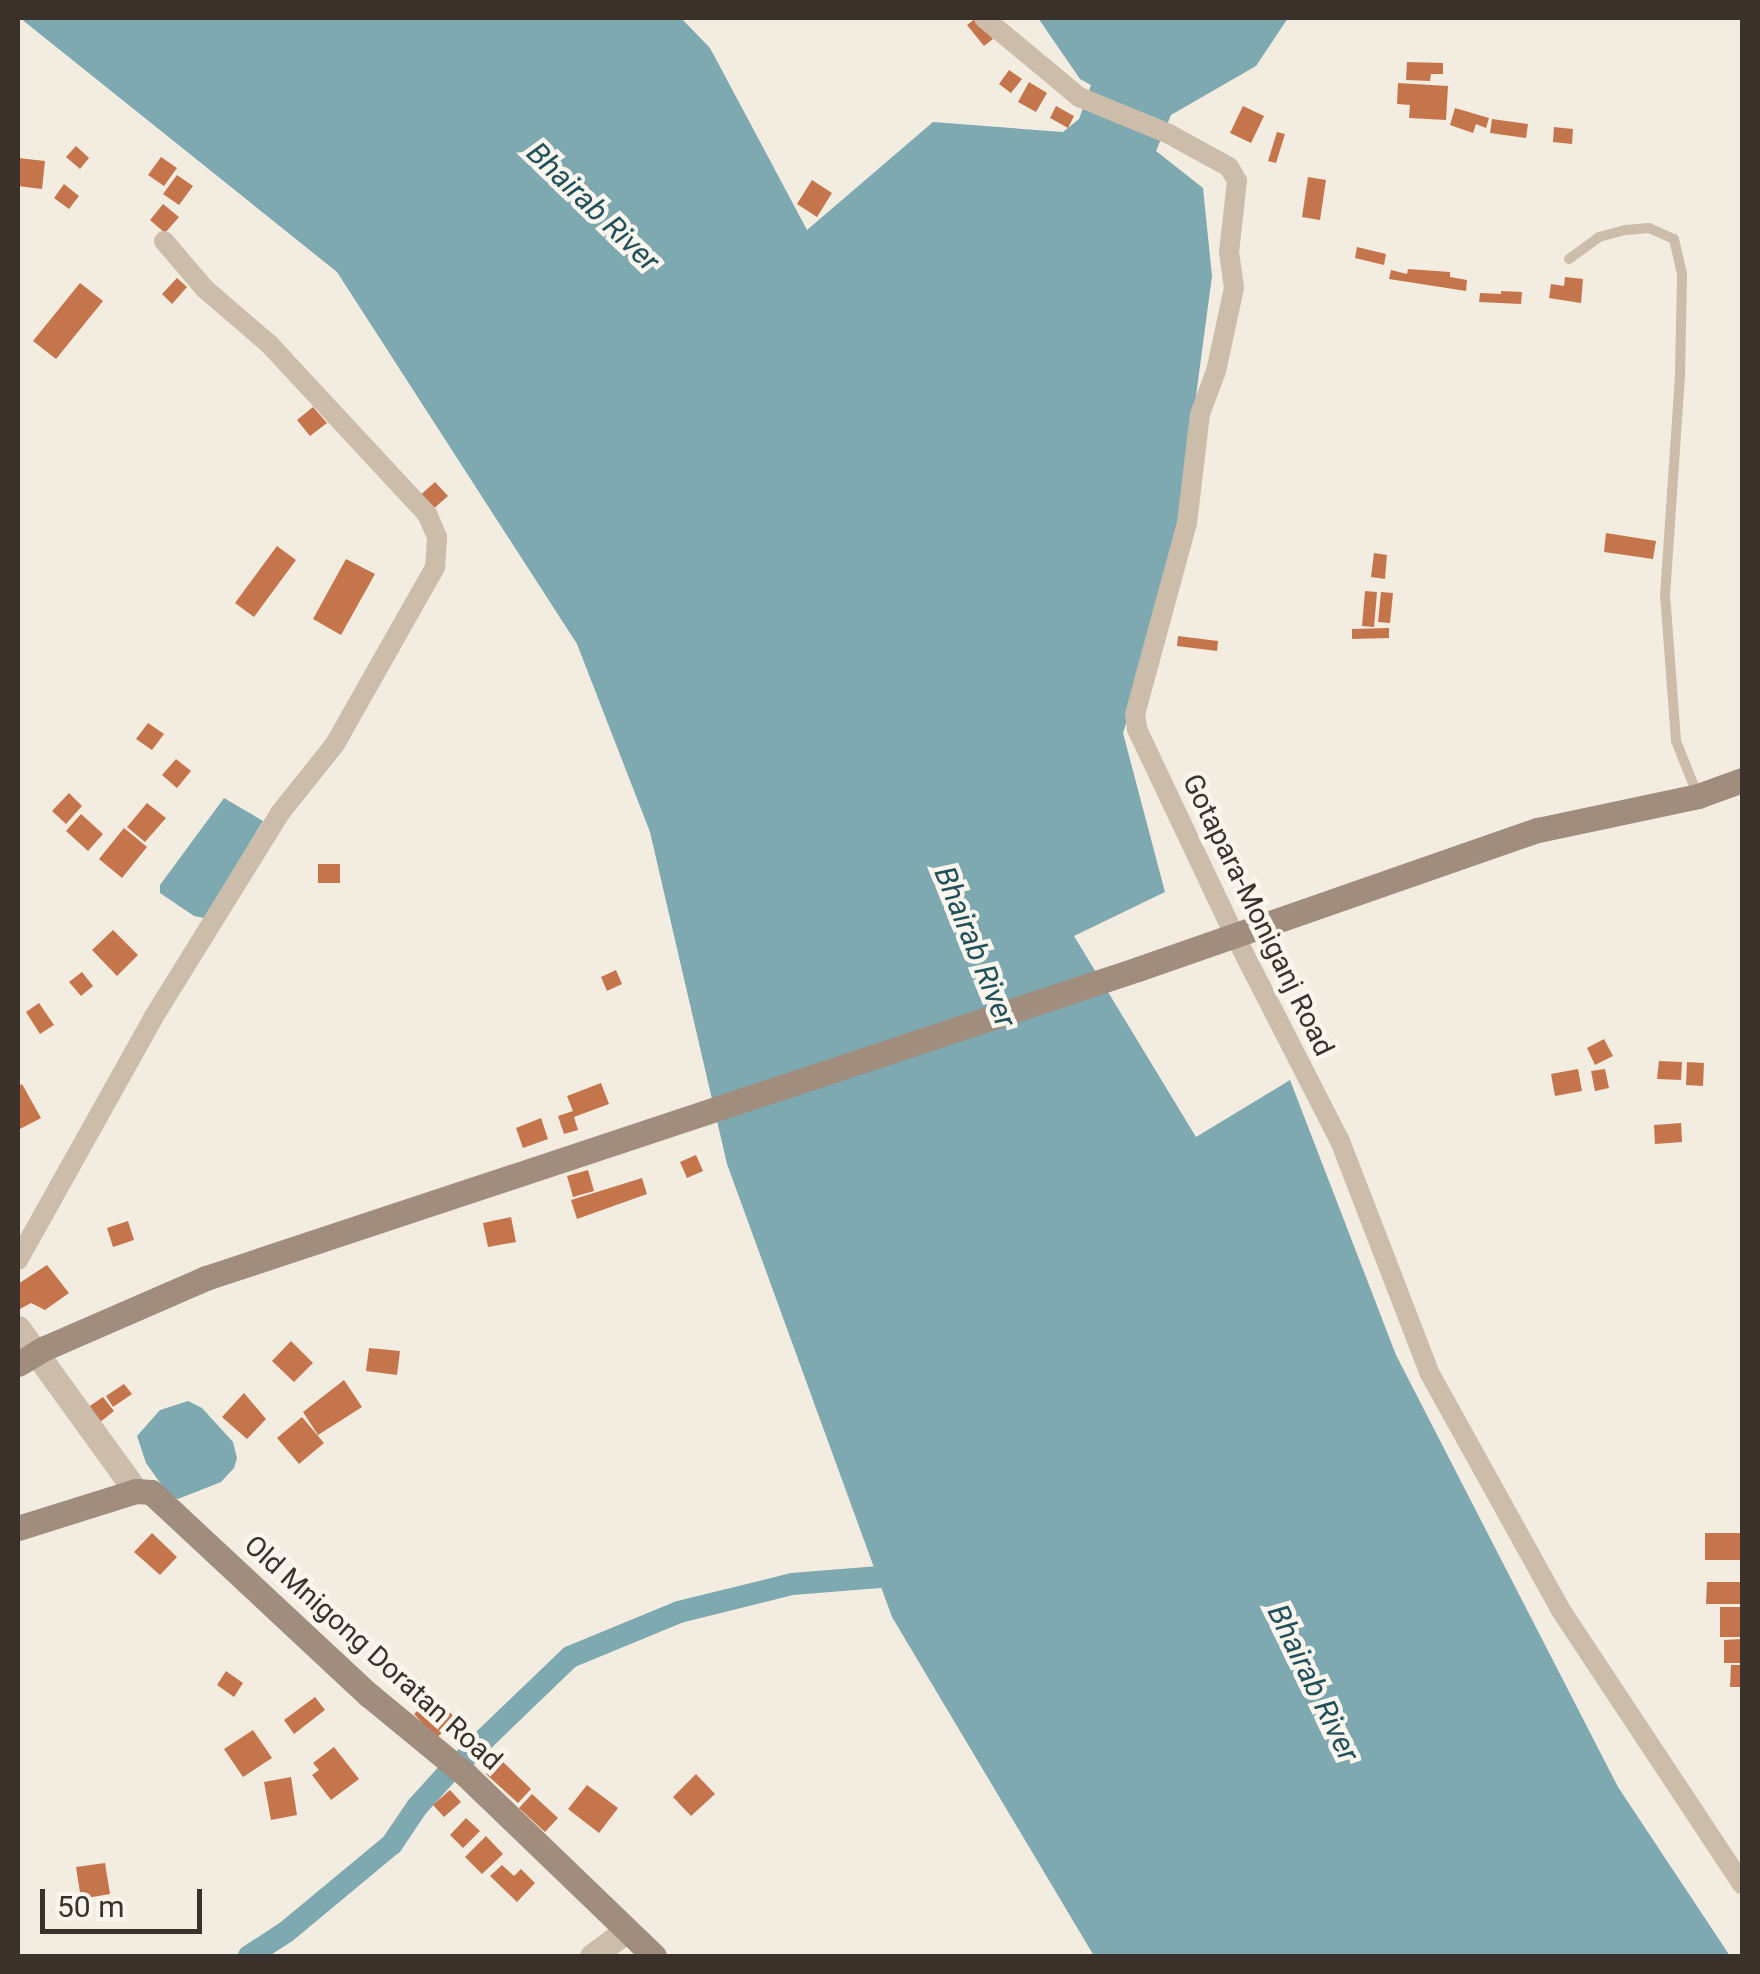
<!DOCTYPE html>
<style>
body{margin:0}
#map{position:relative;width:1760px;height:1974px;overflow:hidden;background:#f3ece0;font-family:Roboto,sans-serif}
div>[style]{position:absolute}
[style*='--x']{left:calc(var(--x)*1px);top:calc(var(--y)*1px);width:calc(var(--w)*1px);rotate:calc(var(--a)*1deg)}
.water>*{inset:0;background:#7fa9b0}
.canal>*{height:22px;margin:-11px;padding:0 11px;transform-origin:11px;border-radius:11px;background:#7fa9b0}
.building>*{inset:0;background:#c5754c}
.service>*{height:10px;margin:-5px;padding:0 5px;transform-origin:5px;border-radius:5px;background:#ccbdab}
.minor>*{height:20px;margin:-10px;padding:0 10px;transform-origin:10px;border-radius:10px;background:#ccbdab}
.tertiary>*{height:25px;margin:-12.5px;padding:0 12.5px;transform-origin:12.5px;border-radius:12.5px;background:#ccbdab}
.secondary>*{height:25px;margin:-12.5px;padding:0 12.5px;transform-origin:12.5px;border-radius:12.5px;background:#a08d7d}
.secondary-bridge>*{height:25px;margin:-12.5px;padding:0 12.5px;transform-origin:12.5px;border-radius:12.5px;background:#a08d7d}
span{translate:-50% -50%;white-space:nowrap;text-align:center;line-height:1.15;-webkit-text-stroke:9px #faf5ed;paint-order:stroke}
.street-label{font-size:28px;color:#3a312a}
.water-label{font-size:30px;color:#20515b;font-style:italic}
.frame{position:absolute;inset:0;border:20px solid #3a312a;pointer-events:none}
.scale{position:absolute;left:40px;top:1889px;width:162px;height:45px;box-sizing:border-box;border:5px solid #3a312a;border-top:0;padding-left:12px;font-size:30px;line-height:35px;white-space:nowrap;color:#3a312a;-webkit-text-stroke:8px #faf5ed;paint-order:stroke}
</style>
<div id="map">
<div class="water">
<div style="clip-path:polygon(20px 18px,681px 18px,710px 48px,807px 230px,933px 122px,1063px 132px,1079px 119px,1091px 85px,1080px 79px,1038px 18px,1288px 18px,1256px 66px,1171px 115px,1156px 151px,1203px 188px,1212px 276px,1173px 569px,1123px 733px,1165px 892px,1074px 936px,1196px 1137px,1290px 1080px,1396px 1355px,1618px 1787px,1730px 1956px,1094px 1956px,892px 1617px,727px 1164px,650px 832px,577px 644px,337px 272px)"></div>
<div style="clip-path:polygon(224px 798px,263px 821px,204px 918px,194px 916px,160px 893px,160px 885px)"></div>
<div style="clip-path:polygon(188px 1401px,202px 1408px,233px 1442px,237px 1458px,234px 1468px,221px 1482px,178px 1499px,168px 1494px,146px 1463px,137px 1436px,160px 1410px)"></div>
</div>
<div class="canal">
<div style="--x:467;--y:1756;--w:143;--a:-43.9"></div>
<div style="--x:570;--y:1657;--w:118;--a:-22.4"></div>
<div style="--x:679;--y:1612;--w:116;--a:-13.9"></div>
<div style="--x:792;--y:1584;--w:113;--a:-4.6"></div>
<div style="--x:249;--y:1956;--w:44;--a:-33"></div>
<div style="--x:286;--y:1932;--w:138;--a:-39.7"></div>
<div style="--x:392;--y:1844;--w:45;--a:-56"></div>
<div style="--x:417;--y:1807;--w:42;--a:-47.9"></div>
</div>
<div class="building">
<div style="clip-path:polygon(976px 18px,993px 39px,984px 46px,967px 25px)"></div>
<div style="clip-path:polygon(1407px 62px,1443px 63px,1443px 74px,1431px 74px,1430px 81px,1406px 80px)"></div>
<div style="clip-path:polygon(1009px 70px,1022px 79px,1011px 93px,999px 84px)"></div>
<div style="clip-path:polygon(1029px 82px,1047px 93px,1036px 112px,1018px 102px)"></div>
<div style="clip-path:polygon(1398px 83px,1448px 86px,1446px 120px,1409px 118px,1410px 105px,1397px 104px)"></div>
<div style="clip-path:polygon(1056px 106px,1074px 116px,1068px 128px,1050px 118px)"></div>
<div style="clip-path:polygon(1243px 106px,1264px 116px,1251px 143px,1230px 133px)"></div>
<div style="clip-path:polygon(1455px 108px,1489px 118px,1486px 128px,1476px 124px,1473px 133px,1450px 125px)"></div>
<div style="clip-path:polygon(1492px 119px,1528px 124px,1526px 138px,1490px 133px)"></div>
<div style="clip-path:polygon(1554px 127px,1573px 129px,1572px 144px,1553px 142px)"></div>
<div style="clip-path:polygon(1277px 132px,1285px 134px,1276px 163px,1268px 161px)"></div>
<div style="clip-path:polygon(76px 146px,89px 158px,80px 169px,66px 157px)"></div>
<div style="clip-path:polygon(161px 157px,177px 168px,164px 186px,148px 175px)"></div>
<div style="clip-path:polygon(18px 158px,45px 161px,42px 189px,18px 186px)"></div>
<div style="clip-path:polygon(177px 175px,193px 186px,179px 205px,163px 194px)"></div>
<div style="clip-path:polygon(1308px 177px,1326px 180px,1320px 220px,1302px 217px)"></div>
<div style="clip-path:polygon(812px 180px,832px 193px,817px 217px,797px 204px)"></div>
<div style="clip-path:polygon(64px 184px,79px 196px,69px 209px,54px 198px)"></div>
<div style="clip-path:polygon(163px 204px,179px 217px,165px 233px,150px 220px)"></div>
<div style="clip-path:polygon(1357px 247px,1386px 254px,1384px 265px,1355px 258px)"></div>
<div style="clip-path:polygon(1408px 269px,1450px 272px,1450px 277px,1467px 280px,1466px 291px,1389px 279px,1391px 270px,1407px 274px)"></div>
<div style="clip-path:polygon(1565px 277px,1583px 279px,1581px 303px,1549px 298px,1551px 284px,1564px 286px)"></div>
<div style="clip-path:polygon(177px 278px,187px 287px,172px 304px,162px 294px)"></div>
<div style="clip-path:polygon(80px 283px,103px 301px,56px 359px,33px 341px)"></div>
<div style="clip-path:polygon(1501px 291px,1522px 292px,1521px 304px,1479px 302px,1480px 293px,1501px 294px)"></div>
<div style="clip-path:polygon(313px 407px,327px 423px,310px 436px,297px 420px)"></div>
<div style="clip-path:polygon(435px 482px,448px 496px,431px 511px,418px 497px)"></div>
<div style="clip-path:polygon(1606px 533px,1656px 541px,1653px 559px,1604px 552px)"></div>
<div style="clip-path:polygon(277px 546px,296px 560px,254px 617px,235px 603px)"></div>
<div style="clip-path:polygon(1374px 553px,1387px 555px,1385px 579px,1371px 577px)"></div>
<div style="clip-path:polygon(346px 559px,375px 574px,341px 635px,313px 619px)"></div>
<div style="clip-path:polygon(1365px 591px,1377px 592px,1374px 627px,1362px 626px)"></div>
<div style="clip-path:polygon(1381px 592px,1393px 593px,1390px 623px,1378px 622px)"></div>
<div style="clip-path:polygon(1389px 628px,1389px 638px,1352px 639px,1352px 629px)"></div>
<div style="clip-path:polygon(1178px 636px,1218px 641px,1217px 651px,1177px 646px)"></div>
<div style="clip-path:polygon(148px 723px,164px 734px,152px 750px,136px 739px)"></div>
<div style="clip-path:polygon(176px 759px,191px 771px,177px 788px,162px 775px)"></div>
<div style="clip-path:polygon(69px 793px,82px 806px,66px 824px,52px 811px)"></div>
<div style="clip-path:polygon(147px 803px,166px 818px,145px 842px,127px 827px)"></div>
<div style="clip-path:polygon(81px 814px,103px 834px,88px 851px,66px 831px)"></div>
<div style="clip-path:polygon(124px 828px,147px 847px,122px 878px,99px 859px)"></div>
<div style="clip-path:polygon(318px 864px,340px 864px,340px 883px,318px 883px)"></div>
<div style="clip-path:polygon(113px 930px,138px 955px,117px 976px,92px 950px)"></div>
<div style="clip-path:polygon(616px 970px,622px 984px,607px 991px,601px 977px)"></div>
<div style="clip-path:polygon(82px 972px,93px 986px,81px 996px,69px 982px)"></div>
<div style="clip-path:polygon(39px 1003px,54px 1025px,40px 1034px,26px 1012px)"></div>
<div style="clip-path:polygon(1604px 1039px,1613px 1056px,1595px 1065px,1587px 1048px)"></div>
<div style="clip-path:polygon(1659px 1061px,1682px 1062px,1681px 1080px,1657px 1079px)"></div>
<div style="clip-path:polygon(1687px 1062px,1704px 1063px,1703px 1086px,1686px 1085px)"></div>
<div style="clip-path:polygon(1578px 1069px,1582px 1091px,1555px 1096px,1551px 1074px)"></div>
<div style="clip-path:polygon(1605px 1069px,1609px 1088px,1595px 1091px,1591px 1071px)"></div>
<div style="clip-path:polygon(601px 1083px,609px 1104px,574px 1117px,578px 1130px,564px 1134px,558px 1116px,573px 1111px,567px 1096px)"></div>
<div style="clip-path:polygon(22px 1084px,41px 1118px,18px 1130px,18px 1087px)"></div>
<div style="clip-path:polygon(541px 1118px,548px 1139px,523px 1148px,516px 1128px)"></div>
<div style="clip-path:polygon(1681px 1123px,1682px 1142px,1655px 1144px,1654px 1125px)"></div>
<div style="clip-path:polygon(696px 1155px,703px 1171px,687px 1178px,680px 1162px)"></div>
<div style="clip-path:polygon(588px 1170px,594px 1191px,573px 1197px,567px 1176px)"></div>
<div style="clip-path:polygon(642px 1178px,647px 1194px,577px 1219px,571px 1200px)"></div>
<div style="clip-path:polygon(511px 1217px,516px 1242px,488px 1247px,483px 1223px)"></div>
<div style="clip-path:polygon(128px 1221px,134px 1240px,113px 1247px,107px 1228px)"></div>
<div style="clip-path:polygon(47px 1265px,69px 1293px,45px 1310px,31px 1303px,18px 1310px,18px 1284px)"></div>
<div style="clip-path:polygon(291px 1341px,313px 1363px,294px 1382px,272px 1361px)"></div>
<div style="clip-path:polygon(369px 1348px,400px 1351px,397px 1375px,366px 1371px)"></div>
<div style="clip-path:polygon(344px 1380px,362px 1407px,318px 1435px,303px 1412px)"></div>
<div style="clip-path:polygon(124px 1384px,132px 1394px,113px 1407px,106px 1396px)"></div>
<div style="clip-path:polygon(244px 1393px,266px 1419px,247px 1439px,222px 1417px)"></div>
<div style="clip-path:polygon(103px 1397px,114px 1411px,99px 1423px,87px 1408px)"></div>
<div style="clip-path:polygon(302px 1417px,324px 1443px,299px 1464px,277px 1438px)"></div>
<div style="clip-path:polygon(152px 1533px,177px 1557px,160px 1575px,134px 1552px)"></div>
<div style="clip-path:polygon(1705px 1533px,1742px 1533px,1742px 1560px,1705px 1560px)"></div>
<div style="clip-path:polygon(1707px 1582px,1742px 1582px,1742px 1604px,1706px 1604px)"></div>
<div style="clip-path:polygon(1720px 1607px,1742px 1607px,1742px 1637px,1720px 1637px)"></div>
<div style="clip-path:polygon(1742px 1639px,1742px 1663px,1724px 1663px,1724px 1640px)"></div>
<div style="clip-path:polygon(1731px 1665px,1742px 1665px,1742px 1687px,1730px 1687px)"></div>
<div style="clip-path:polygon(226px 1671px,243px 1683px,234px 1697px,217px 1685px)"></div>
<div style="clip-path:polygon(434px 1695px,457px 1720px,436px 1738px,414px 1714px)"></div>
<div style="clip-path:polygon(315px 1697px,325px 1710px,294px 1734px,284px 1720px)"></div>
<div style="clip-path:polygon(253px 1730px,272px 1758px,243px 1777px,224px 1749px)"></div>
<div style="clip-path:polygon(334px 1747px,359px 1779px,331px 1800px,312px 1775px,319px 1770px,313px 1763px)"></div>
<div style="clip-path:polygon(500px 1759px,531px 1789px,518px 1803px,486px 1774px)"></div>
<div style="clip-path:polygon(696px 1774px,715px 1794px,691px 1816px,673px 1797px)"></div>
<div style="clip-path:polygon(291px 1777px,297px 1815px,271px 1820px,264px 1782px)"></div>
<div style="clip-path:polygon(587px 1785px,618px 1808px,599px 1833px,568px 1809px)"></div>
<div style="clip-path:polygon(450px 1790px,461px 1802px,444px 1817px,433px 1805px)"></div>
<div style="clip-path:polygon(532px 1794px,558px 1818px,545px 1832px,519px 1808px)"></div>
<div style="clip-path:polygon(466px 1818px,480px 1831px,463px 1848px,450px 1835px)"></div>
<div style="clip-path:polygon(486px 1836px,503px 1854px,482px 1874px,465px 1857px)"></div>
<div style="clip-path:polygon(105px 1863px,110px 1894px,81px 1899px,76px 1867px)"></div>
<div style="clip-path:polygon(502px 1865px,514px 1876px,521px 1869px,535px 1883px,517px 1902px,490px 1876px)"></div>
</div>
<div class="service">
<div style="--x:1569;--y:259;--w:37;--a:-36"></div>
<div style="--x:1599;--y:237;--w:28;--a:-15"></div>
<div style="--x:1626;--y:230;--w:23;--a:-5"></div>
<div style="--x:1649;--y:228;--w:27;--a:24"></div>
<div style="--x:1674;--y:239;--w:36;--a:77"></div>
<div style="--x:1682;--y:274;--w:102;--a:91.1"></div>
<div style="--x:1680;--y:376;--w:219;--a:93.9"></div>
<div style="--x:1665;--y:594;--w:147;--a:85.7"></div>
<div style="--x:1676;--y:741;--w:59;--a:68.2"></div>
</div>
<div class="minor">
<div style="--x:984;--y:18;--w:124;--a:39.7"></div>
<div style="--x:1079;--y:97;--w:97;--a:22.3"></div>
<div style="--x:1169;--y:134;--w:68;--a:28.8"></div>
<div style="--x:1229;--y:167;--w:16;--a:60"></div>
<div style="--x:1237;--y:181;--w:71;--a:96.4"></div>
<div style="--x:1229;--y:252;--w:36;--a:82"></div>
<div style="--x:1234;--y:288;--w:85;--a:102.2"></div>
<div style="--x:1216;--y:371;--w:46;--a:110.4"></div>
<div style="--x:1200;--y:414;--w:110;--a:96.8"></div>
<div style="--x:1187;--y:523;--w:198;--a:105.2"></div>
<div style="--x:1135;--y:714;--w:15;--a:82"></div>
<div style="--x:1137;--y:729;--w:229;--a:64.7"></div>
<div style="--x:1235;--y:936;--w:230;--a:62.9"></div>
<div style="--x:1340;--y:1141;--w:250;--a:68.9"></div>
<div style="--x:1430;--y:1374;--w:269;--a:61"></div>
<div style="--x:1560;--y:1609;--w:330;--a:56.5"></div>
<div style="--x:18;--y:1260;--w:277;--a:-60.8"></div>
<div style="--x:153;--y:1018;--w:241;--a:-58.2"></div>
<div style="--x:280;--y:813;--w:88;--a:-51.4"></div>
<div style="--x:335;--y:744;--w:203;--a:-60.5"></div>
<div style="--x:435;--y:567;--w:30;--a:-86"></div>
<div style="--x:437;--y:537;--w:25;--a:-113"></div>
<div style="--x:427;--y:514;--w:232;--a:-132.9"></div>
<div style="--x:269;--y:344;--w:84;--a:-139.3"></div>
<div style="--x:205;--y:289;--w:63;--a:-130.5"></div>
</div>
<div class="tertiary">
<div style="--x:18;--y:1328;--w:201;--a:54.1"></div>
<div style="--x:592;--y:1956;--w:42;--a:-36.3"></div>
</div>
<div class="secondary">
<div style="--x:1538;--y:830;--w:164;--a:-12"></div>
<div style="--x:1698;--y:796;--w:47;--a:-20"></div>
<div style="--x:45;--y:1348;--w:176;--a:-23.5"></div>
<div style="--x:18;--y:1528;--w:124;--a:-17.4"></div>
<div style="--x:136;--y:1491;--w:15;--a:4"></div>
<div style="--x:151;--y:1492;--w:298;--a:43"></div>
<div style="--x:369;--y:1695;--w:126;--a:39.5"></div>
<div style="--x:466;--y:1775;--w:261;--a:43.9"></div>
</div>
<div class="secondary-bridge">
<div style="--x:206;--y:1278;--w:982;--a:-18.34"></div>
<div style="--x:1138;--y:969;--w:423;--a:-19.2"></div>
<div style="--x:18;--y:1364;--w:31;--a:-31"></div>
</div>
<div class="street-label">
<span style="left:1258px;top:915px;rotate:64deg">Gotapara-Moniganj Road</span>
<span style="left:373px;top:1653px;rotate:42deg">Old Mnigong Doratan Road</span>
</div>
<div class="water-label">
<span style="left:593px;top:207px;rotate:44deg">Bhairab River</span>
<span style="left:975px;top:947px;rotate:68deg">Bhairab River</span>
<span style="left:1313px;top:1683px;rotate:64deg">Bhairab River</span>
</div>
<div class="frame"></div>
<div class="scale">50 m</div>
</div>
